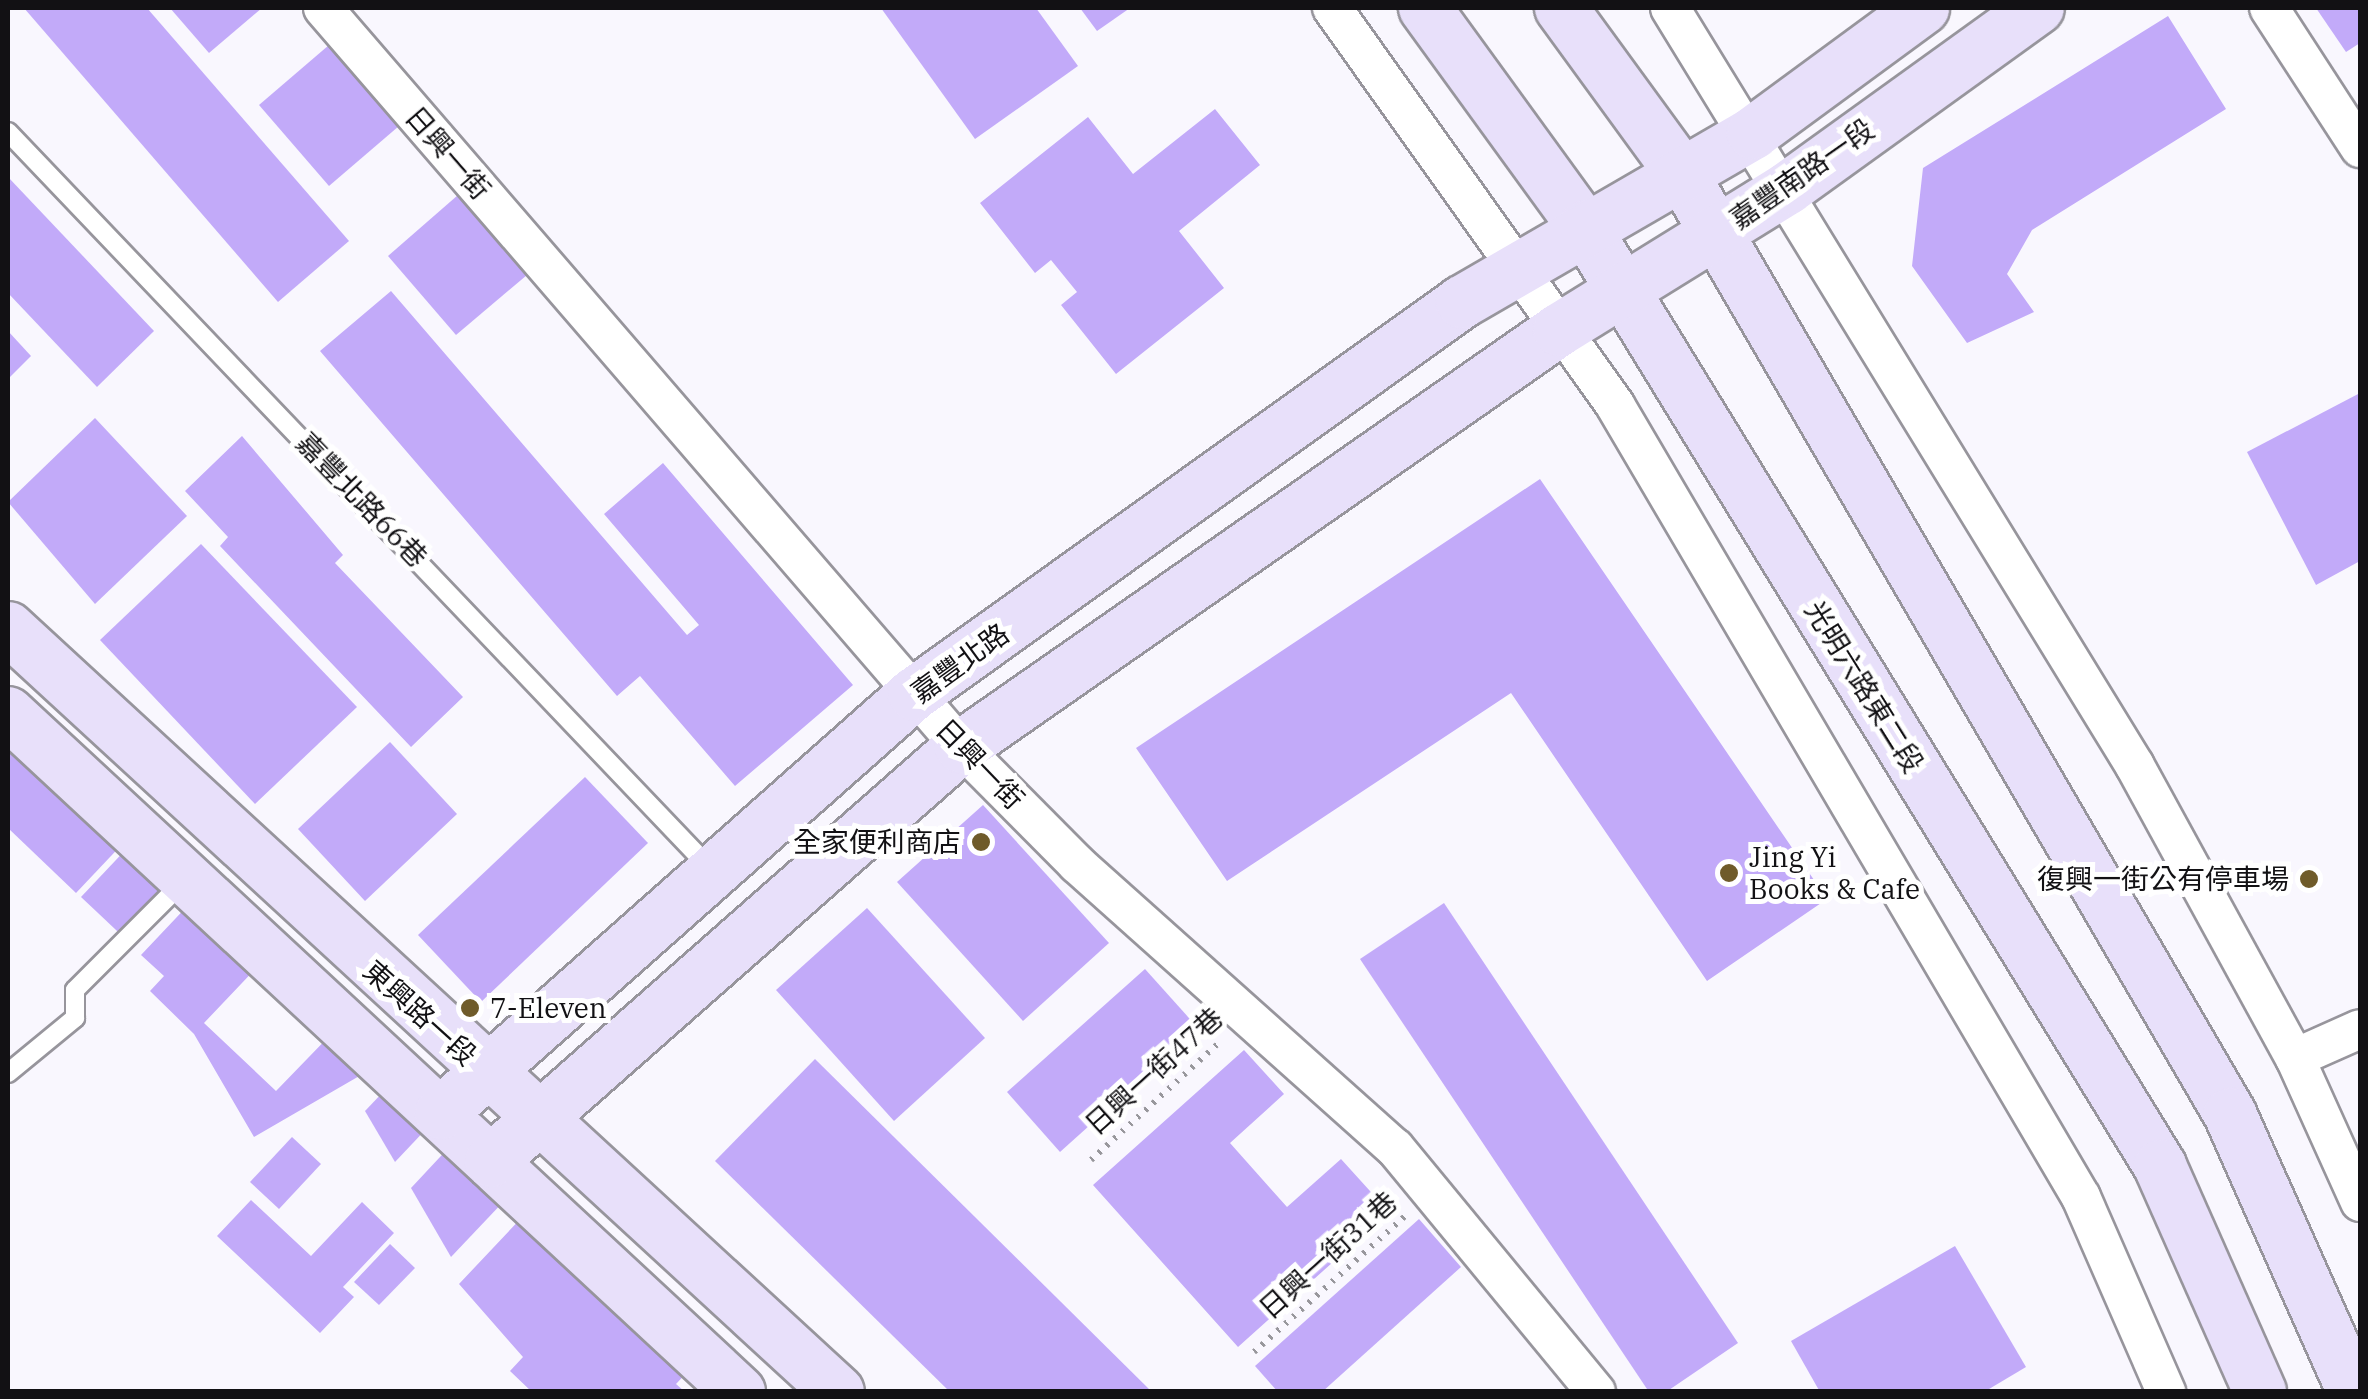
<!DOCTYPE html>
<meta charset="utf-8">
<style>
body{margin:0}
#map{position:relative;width:2368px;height:1399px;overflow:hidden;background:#f9f7fe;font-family:"IBM Plex Serif","Noto Sans TC",serif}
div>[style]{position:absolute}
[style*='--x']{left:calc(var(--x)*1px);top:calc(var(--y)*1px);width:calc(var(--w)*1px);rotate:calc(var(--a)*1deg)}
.building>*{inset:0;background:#c2aaf9}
.path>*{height:6px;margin-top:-3px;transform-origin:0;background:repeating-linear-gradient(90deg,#98979c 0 2.5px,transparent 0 10.5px)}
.roads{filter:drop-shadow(2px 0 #97959c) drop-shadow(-2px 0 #97959c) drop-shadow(0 2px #97959c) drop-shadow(0 -2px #97959c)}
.lane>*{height:18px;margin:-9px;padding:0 9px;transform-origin:9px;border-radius:9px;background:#fff}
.street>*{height:38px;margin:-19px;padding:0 19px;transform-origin:19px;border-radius:19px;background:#fff}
.secondary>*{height:52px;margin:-26px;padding:0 26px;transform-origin:26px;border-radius:26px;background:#e8e0fa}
.dots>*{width:28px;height:28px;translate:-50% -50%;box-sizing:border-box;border:5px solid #fff;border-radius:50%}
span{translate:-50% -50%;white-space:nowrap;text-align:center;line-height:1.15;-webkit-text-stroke:10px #fff;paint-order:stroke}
.street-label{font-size:28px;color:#121114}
.poi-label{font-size:28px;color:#121114}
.right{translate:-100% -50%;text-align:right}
.left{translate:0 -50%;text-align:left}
.frame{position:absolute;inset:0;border:10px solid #121114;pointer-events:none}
</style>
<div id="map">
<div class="building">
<div style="clip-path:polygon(24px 8px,147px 8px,349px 241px,278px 302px)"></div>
<div style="clip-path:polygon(170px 8px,262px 8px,209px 53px)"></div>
<div style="clip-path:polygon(881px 8px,1036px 8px,1078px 66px,975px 139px)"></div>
<div style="clip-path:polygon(1080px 8px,1130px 8px,1097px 31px)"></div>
<div style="clip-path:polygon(2316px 8px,2360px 8px,2360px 43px,2346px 52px)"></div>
<div style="clip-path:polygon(2168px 16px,2226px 109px,2032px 230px,2007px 274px,2034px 312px,1967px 343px,1912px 266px,1923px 168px)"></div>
<div style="clip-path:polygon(329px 45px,399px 126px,329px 186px,259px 105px)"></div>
<div style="clip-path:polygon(1215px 109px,1260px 165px,1179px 231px,1224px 288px,1116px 374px,1061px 305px,1077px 292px,1051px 260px,1035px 273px,980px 203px,1088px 117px,1133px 174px)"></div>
<div style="clip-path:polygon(8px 177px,154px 331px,97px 387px,8px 293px)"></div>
<div style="clip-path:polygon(458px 195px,527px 275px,456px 335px,388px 256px)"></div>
<div style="clip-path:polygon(391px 291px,687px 635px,699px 625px,604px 514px,663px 463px,853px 685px,735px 786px,640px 676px,617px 696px,320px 351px)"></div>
<div style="clip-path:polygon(8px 331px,31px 356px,8px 379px)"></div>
<div style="clip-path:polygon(2360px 393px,2360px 561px,2316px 585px,2247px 452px)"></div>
<div style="clip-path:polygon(95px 418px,187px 516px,95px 604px,8px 502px)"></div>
<div style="clip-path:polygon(242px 436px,343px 555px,335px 563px,463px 697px,411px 747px,220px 546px,228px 537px,185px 491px)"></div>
<div style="clip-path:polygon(1540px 479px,1827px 899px,1707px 981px,1511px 693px,1227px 881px,1136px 748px)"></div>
<div style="clip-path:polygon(201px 544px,357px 707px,255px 804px,100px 640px)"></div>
<div style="clip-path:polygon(8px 691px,145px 820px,76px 893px,8px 828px)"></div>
<div style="clip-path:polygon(390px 742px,457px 814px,365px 901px,298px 829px)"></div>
<div style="clip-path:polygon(585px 777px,648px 843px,481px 1002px,418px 935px)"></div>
<div style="clip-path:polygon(983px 805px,1109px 943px,1023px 1021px,897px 882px)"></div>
<div style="clip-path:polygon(149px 825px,201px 874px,133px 946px,81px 897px)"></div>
<div style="clip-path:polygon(210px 882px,277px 946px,204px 1023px,276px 1091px,339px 1026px,380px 1064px,254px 1137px,194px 1034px,150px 991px,164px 976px,141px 955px)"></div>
<div style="clip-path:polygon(1444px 903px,1738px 1343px,1666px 1392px,1649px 1392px,1360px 959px)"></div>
<div style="clip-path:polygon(867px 908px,985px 1038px,894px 1121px,776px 990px)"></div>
<div style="clip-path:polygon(1145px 969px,1198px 1028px,1060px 1152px,1007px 1092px)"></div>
<div style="clip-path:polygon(1244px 1050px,1284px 1094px,1230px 1143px,1287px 1207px,1341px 1159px,1389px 1212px,1238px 1347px,1093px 1185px)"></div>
<div style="clip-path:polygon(815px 1059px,1058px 1299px,1152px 1392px,950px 1392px,715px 1161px)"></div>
<div style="clip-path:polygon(406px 1068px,447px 1107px,395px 1162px,365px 1111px)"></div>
<div style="clip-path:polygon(469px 1126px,525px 1179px,451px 1257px,411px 1188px)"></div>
<div style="clip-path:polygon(292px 1137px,321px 1164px,279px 1209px,250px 1182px)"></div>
<div style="clip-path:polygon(542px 1196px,707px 1351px,676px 1384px,685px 1392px,532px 1392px,510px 1371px,523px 1357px,459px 1284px)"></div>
<div style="clip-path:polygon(251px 1200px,311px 1256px,362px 1202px,394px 1233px,343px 1287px,354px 1297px,320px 1333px,217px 1236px)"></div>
<div style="clip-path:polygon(1419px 1219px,1461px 1267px,1322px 1392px,1278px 1392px,1255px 1366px)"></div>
<div style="clip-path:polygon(390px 1244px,415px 1268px,379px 1305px,354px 1282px)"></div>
<div style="clip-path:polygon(1955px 1246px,2026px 1367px,1984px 1392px,1820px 1392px,1791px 1341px)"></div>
</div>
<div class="path">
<div style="--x:1091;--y:1160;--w:176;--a:-42.5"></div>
<div style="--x:1254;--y:1352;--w:203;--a:-42"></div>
</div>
<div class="roads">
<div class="lane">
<div style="--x:8;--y:132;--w:1016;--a:46.36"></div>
<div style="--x:8;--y:1073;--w:87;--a:-39.4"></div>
<div style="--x:75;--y:1018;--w:28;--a:-90"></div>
<div style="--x:75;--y:990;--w:154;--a:-45"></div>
</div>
<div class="street">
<div style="--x:323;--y:8;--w:976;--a:49.2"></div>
<div style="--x:961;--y:747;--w:165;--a:45.2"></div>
<div style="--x:1077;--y:864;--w:426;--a:41.8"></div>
<div style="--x:1395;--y:1148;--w:316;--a:50.5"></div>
<div style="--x:1332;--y:8;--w:488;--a:54.5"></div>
<div style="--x:1615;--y:405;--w:919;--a:59.53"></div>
<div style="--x:2081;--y:1197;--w:213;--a:66.4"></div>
<div style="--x:1670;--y:8;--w:889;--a:58.47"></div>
<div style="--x:2135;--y:766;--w:333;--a:61.3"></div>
<div style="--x:2295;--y:1058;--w:158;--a:65.7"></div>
<div style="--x:2269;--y:8;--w:167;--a:57"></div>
<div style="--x:2295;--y:1058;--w:71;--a:-24"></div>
</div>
<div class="secondary">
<div style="--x:1425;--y:8;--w:271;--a:54"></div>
<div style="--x:1584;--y:227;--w:1102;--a:58.47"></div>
<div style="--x:2160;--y:1166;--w:247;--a:66.1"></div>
<div style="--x:1561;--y:8;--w:205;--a:53.9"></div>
<div style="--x:1682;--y:174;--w:1088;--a:59.76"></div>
<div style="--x:2230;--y:1114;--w:304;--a:66"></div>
<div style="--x:8;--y:628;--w:1128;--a:42.63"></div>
<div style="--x:8;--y:713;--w:998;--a:42.89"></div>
<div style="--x:441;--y:1113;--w:632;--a:-41.54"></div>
<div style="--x:914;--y:694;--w:674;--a:-35.58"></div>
<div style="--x:1462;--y:302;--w:337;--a:-30.1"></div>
<div style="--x:1753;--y:133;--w:211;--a:-36.3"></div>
<div style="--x:491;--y:1161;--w:626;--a:-41.38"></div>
<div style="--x:961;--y:747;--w:729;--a:-34.89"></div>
<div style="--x:1559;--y:330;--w:269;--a:-31.8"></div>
<div style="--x:1788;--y:188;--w:308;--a:-35.8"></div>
</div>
</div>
<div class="dots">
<div style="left:981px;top:842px;background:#6f5b2a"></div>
<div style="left:1729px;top:873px;background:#6f5b2a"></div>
<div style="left:2309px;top:879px;background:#6f5b2a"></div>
<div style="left:470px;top:1008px;background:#6f5b2a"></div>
</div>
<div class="street-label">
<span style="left:448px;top:153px;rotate:49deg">日興一街</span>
<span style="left:1802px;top:174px;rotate:-35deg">嘉豐南路一段</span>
<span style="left:362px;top:500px;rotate:46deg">嘉豐北路66巷</span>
<span style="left:960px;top:663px;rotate:-36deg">嘉豐北路</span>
<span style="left:1864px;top:687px;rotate:58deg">光明六路東二段</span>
<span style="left:980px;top:764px;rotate:46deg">日興一街</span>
<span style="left:420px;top:1013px;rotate:42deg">東興路一段</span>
<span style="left:1154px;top:1071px;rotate:-42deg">日興一街47巷</span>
<span style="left:1328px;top:1255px;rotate:-42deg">日興一街31巷</span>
</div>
<div class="poi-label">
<span class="right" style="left:961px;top:842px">全家便利商店</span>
<span class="left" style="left:1749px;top:873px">Jing Yi<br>Books &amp; Cafe</span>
<span class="right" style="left:2289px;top:879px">復興一街公有停車場</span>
<span class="left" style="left:490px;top:1008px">7-Eleven</span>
</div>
<div class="frame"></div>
</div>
